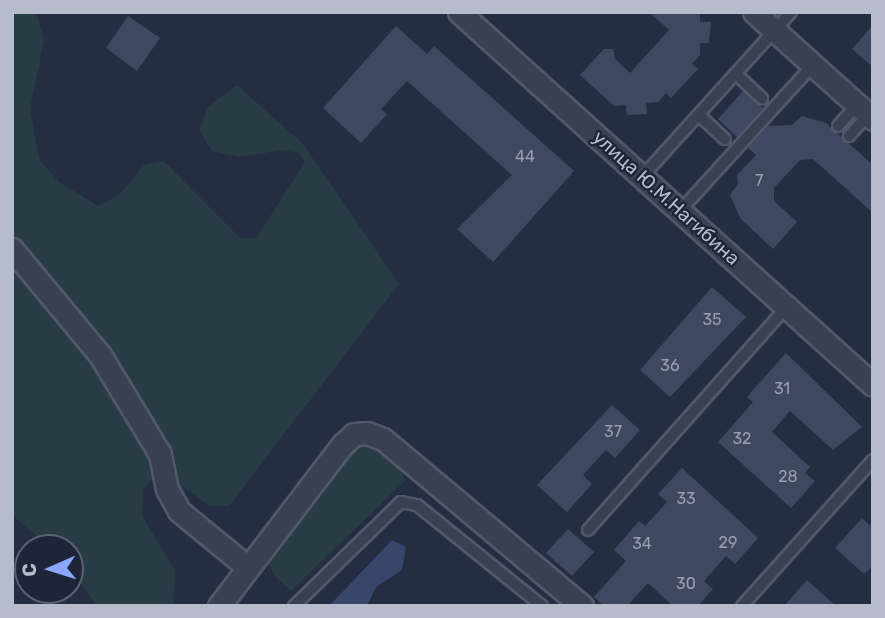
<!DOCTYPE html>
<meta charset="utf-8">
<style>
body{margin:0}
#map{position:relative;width:885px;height:618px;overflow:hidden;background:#252d43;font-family:Rubik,sans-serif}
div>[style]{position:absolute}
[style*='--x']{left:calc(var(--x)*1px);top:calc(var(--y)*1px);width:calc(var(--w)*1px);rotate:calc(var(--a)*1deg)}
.green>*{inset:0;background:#273c44}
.water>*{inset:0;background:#38466b}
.building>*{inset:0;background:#3f4860}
.roads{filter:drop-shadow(2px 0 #52586a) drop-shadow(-2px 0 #52586a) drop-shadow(0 2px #52586a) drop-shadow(0 -2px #52586a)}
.service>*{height:10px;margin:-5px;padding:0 5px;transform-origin:5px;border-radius:5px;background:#394052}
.minor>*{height:21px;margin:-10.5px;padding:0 10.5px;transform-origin:10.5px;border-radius:10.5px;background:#394052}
span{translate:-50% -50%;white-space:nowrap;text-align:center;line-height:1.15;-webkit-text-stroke:5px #1e2538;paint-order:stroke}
.number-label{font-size:16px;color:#999fb1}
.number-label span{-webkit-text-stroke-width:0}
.street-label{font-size:19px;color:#b7bccc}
.frame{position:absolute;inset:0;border:14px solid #b7bccc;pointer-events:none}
.north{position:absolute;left:14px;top:534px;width:70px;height:70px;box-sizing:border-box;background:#1e2538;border:2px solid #5b6173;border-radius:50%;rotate:267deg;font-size:19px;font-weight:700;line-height:28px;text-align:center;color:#b7bccc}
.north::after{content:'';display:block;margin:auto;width:24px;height:32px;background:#8ba6fd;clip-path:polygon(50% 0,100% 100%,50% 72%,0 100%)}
</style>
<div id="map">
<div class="green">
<div style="clip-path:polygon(12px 12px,36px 12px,44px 40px,30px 109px,39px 159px,59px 182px,98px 206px,119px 195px,144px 165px,164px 161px,240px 238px,256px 238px,305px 162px,299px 153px,283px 150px,241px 157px,212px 151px,199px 130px,208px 107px,237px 85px,303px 144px,399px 284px,229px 506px,210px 506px,175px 481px,150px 481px,143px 490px,142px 516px,175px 570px,173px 606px,97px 606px,70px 569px,70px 548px,50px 548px,12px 515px)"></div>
<div style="clip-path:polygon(365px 444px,400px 468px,405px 481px,291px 591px,274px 575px,267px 561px,269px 546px,355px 446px)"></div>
</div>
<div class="water">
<div style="clip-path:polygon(392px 540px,406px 547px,402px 570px,376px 587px,367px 606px,329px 606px)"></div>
</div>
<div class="building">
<div style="clip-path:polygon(649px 12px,700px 12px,700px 22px,711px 22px,709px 43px,700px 43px,700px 55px,692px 64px,698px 69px,671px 98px,666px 93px,658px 102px,646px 103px,647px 114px,627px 115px,626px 105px,614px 106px,580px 75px,604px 49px,613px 49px,615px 59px,630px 73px,669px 30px)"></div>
<div style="clip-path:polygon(128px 16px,160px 38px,137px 71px,106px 48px)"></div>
<div style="clip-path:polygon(873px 25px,873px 67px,852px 49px)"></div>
<div style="clip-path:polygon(396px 26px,427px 54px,434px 46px,574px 171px,493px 262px,457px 229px,512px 175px,407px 81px,381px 109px,387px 114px,361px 143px,323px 108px)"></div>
<div style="clip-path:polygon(743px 91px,763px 108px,737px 137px,718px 119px)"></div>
<div style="clip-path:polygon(802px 116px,826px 123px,873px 165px,873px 213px,813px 159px,800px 160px,774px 188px,774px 201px,797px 222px,773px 249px,740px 218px,730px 195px,738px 184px,737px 175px,756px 155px,748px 148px,768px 126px,792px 125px)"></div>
<div style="clip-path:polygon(712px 287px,746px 317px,670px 397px,640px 370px)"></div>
<div style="clip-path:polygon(786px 353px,862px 427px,833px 450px,790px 411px,772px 432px,810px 467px,805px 473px,815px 481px,791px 508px,718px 442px,753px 402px,747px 397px)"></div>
<div style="clip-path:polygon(612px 405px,640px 430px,615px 458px,606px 450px,583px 475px,592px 484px,567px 512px,537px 485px)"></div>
<div style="clip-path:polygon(682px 468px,758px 538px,735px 564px,726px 556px,704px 581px,713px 589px,698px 606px,673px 606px,648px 583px,627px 606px,604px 606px,594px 597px,626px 561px,614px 550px,639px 521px,645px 526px,667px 502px,658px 494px)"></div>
<div style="clip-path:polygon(862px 518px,873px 528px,873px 565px,864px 574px,835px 548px)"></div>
<div style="clip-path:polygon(568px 529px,594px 552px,572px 576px,546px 553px)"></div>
<div style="clip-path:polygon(807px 580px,836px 606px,784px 606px)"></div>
</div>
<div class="roads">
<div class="service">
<div style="--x:738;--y:76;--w:33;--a:43"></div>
<div style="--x:700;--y:116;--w:34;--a:43"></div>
<div style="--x:838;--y:126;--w:28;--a:-48"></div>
<div style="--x:849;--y:136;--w:28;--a:-48"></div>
<div style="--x:642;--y:177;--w:222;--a:-47.9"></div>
<div style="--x:680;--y:211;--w:197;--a:-47.7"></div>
<div style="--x:588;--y:530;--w:299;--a:-48.3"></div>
<div style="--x:294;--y:606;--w:149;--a:-44.2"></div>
<div style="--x:401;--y:502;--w:16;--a:11"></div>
<div style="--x:417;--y:505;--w:161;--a:38.9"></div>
<div style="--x:742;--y:606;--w:196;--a:-48.1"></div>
</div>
<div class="minor">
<div style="--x:459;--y:12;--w:557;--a:42.02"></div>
<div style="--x:754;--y:12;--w:160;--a:42"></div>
<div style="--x:12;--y:249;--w:138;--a:50.3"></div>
<div style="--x:100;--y:355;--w:116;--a:58.8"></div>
<div style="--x:160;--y:454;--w:36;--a:79"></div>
<div style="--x:167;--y:489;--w:25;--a:61"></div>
<div style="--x:179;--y:511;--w:87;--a:39.4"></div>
<div style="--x:219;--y:606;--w:204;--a:-52.6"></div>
<div style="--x:343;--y:444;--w:15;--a:-42"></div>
<div style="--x:354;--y:434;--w:13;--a:-4"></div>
<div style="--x:367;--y:433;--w:17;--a:21"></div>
<div style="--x:383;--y:439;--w:260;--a:40"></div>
</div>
</div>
<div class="number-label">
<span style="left:525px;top:157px">44</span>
<span style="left:759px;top:181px">7</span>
<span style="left:712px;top:320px">35</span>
<span style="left:670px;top:366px">36</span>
<span style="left:782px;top:389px">31</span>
<span style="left:613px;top:432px">37</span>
<span style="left:742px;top:439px">32</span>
<span style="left:788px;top:477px">28</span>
<span style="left:686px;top:499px">33</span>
<span style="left:728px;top:543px">29</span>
<span style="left:642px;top:544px">34</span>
<span style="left:686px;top:584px">30</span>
</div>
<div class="street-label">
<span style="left:666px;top:198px;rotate:42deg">улица Ю.М.Нагибина</span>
</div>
<div class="frame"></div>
<div class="north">С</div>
</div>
